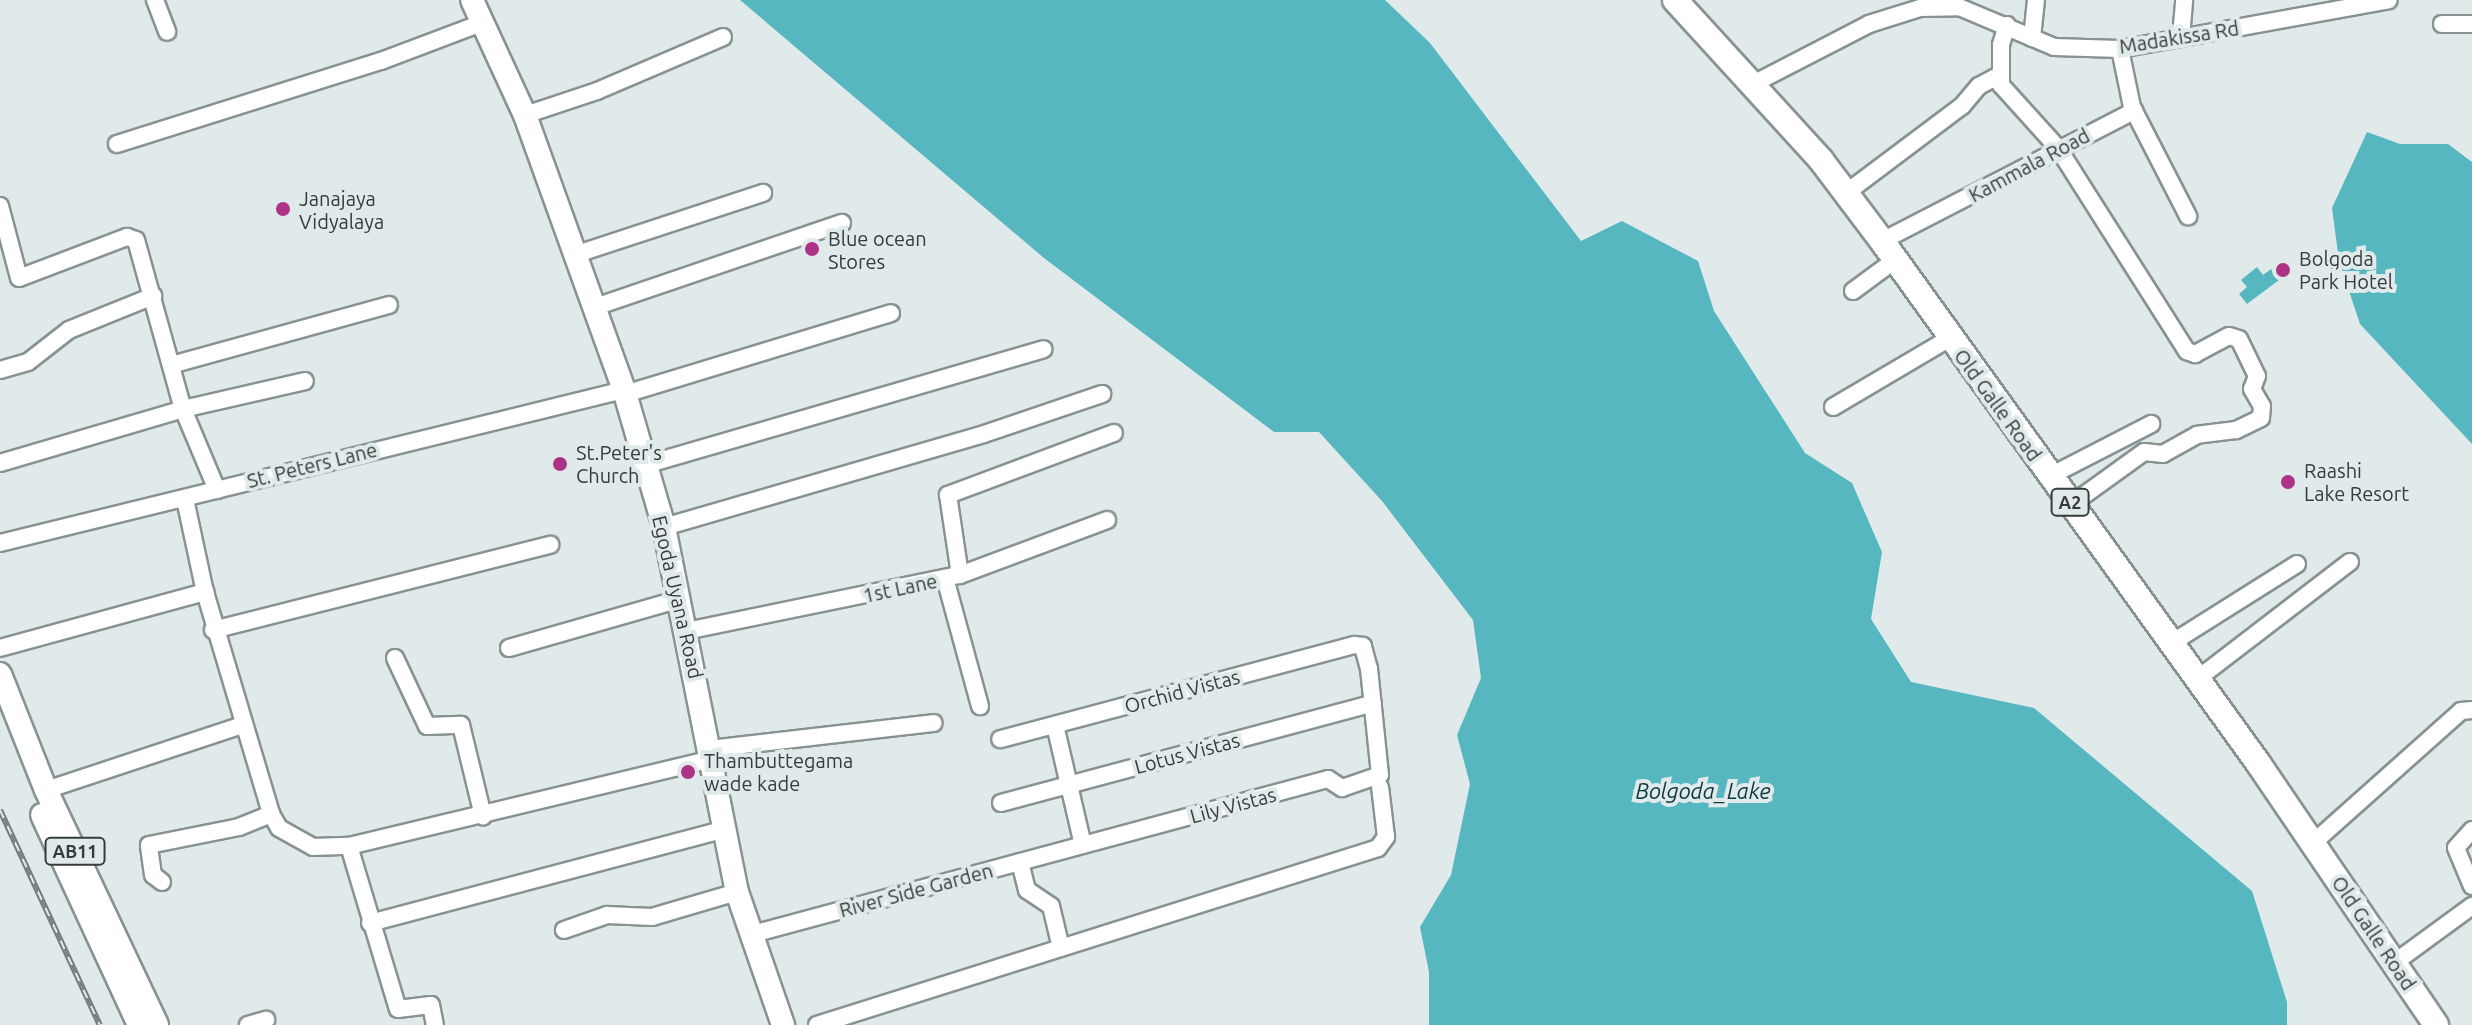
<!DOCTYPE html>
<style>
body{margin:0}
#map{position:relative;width:2472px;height:1025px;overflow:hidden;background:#e0eaeb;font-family:Ubuntu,sans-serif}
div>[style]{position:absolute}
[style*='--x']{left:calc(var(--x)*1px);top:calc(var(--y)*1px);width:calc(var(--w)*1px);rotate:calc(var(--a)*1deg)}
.water>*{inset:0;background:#57b7c1}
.roads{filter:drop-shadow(2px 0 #899293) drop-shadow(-2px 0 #899293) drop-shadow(0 2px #899293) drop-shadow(0 -2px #899293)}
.minor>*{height:16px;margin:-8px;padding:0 8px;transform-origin:8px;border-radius:8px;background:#fff}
.major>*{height:22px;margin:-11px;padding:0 11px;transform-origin:11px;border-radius:11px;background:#fff}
.highway>*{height:24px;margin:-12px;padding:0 12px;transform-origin:12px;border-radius:12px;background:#fff}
.rail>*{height:6px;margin-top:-3px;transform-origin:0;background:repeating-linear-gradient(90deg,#e0eaeb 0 9px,#757b7b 0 18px);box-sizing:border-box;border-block:2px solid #757b7b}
.dots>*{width:22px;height:22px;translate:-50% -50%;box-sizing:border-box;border:4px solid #e0eaeb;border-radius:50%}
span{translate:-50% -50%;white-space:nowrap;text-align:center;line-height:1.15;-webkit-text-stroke:8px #e0eaeb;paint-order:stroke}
.shield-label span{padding:2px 6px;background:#e0eaeb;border:2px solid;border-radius:6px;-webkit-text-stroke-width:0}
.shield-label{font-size:18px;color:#373b3b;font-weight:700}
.street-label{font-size:20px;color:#373b3b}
.poi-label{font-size:20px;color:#373b3b}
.left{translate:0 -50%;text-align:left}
.water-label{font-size:22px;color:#0b3a3e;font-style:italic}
</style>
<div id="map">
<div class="water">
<div style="clip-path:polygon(740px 0,1385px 0,1430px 43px,1581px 241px,1622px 221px,1698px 261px,1714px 311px,1805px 453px,1852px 483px,1882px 552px,1871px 619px,1911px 682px,2034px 708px,2252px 891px,2287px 1002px,2287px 1025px,1429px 1025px,1429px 972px,1420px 927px,1451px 875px,1470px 784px,1457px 735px,1481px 678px,1473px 620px,1382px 501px,1319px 432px,1274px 432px,1044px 258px)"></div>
<div style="clip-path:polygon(2367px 132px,2400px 144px,2448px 144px,2472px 162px,2472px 444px,2360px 324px,2339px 261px,2332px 208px)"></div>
<div style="clip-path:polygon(2257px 267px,2263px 275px,2271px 269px,2279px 280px,2247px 304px,2239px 294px,2247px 287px,2241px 280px)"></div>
</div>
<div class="roads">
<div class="minor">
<div style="--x:155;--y:0;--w:34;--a:69"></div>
<div style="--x:2442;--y:24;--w:30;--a:0"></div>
<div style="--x:2007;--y:25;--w:21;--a:107"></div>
<div style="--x:2001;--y:45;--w:40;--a:90"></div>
<div style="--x:2001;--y:85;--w:85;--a:47.9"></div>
<div style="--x:2058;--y:148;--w:241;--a:57.6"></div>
<div style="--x:2187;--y:351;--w:9;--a:21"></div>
<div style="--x:2195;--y:354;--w:38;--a:-28"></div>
<div style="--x:2229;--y:336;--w:10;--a:17"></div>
<div style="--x:2239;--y:339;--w:41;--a:64.1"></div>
<div style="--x:2257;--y:376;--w:14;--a:111"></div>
<div style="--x:2252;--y:389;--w:20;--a:60"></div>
<div style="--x:2262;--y:406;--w:12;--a:95"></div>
<div style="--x:2261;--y:418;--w:28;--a:154"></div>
<div style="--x:2236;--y:430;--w:39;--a:173"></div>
<div style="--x:2197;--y:435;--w:39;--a:151"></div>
<div style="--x:2163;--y:454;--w:19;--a:-174"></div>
<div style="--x:2144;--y:452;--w:89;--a:144.2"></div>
<div style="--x:2181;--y:37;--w:37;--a:-85"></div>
<div style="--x:2032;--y:38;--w:38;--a:-84"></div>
<div style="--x:2120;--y:49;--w:59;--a:78.3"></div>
<div style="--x:2132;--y:107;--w:123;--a:62.8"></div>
<div style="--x:1753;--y:84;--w:131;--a:-27.3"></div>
<div style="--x:1869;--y:24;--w:53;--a:-17.4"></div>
<div style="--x:1920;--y:8;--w:39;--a:-1"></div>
<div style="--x:1959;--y:7;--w:103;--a:22.8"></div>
<div style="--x:2054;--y:47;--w:66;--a:1.7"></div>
<div style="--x:2120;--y:49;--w:273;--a:-10.3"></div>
<div style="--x:525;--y:115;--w:76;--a:-18.4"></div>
<div style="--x:597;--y:91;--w:137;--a:-23.2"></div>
<div style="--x:117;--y:144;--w:277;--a:-17.5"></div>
<div style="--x:381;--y:61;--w:110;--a:-20.7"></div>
<div style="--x:1846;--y:193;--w:145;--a:-36.9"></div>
<div style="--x:1962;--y:106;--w:26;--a:-50"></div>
<div style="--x:1979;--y:86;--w:21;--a:-28"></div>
<div style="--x:0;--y:206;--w:74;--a:75.2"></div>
<div style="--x:19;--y:278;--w:116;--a:-20.8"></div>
<div style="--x:127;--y:237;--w:9;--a:18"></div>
<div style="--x:136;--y:240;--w:175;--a:74.5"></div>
<div style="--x:183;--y:409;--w:88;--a:67.2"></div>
<div style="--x:1882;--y:241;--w:284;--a:-27.3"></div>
<div style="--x:577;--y:254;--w:196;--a:-18.2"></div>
<div style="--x:1853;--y:291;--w:52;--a:-36.4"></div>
<div style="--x:595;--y:307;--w:261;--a:-18.8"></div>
<div style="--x:171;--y:365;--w:226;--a:-15.4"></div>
<div style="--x:0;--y:370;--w:29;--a:-16"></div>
<div style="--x:28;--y:362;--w:52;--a:-38"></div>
<div style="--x:69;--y:330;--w:91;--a:-22"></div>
<div style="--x:625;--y:394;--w:278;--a:-16.9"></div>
<div style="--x:1833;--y:407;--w:136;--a:-30.5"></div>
<div style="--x:0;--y:463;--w:191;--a:-16.4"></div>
<div style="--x:183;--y:409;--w:125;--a:-12.9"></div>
<div style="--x:645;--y:465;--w:415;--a:-16.2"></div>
<div style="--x:2050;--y:476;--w:114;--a:-27.2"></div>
<div style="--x:185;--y:499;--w:95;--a:77.9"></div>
<div style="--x:664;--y:527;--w:333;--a:-16.2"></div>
<div style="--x:984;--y:434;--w:125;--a:-18.7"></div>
<div style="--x:0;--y:543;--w:642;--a:-13.78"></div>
<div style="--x:960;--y:575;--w:81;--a:-98.5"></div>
<div style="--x:948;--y:495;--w:177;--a:-20.5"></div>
<div style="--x:945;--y:578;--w:133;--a:74.7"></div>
<div style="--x:213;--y:630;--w:348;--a:-14.2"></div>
<div style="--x:686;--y:631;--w:280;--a:-11.6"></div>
<div style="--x:960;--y:575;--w:157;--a:-20.5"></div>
<div style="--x:2170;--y:644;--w:150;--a:-32.2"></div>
<div style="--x:0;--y:648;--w:213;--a:-15.3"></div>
<div style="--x:205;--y:592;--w:232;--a:73.4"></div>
<div style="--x:271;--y:814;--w:16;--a:60"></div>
<div style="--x:279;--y:828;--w:39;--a:29"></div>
<div style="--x:313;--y:847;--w:36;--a:-2"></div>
<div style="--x:349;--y:846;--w:170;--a:73.3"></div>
<div style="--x:398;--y:1009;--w:33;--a:-7"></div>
<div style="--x:431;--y:1005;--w:20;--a:79"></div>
<div style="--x:509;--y:648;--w:178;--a:-16"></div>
<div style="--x:395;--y:658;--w:75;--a:64.8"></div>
<div style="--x:427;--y:726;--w:34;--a:-2"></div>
<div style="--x:461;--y:725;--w:94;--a:76.4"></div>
<div style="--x:2196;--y:680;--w:194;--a:-37.5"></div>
<div style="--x:1055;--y:725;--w:123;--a:76.9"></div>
<div style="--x:709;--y:749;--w:226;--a:-6.6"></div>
<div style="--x:46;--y:790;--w:207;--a:-18.3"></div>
<div style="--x:1001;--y:803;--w:385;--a:-15"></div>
<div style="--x:2472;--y:830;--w:24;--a:132"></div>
<div style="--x:2456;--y:848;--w:41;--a:67.2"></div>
<div style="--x:2313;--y:843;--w:198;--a:-41.7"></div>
<div style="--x:2461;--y:711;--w:11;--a:-5"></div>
<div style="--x:349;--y:846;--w:372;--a:-13.5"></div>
<div style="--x:1020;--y:862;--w:29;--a:76"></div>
<div style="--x:1027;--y:890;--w:29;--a:34"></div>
<div style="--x:1051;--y:906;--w:43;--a:76.6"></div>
<div style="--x:162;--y:882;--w:11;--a:-142"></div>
<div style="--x:153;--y:875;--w:30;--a:-98"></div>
<div style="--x:149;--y:845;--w:92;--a:-11.3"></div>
<div style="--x:239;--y:827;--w:35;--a:-22"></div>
<div style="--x:370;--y:923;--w:365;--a:-14.8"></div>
<div style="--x:564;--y:930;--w:46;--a:-19.2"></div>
<div style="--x:607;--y:915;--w:45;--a:2.5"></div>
<div style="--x:652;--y:917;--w:89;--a:-16.4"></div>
<div style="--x:749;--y:935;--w:600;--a:-15.08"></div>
<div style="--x:1328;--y:779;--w:17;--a:33"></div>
<div style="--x:1342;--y:788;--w:40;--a:-18.9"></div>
<div style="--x:1380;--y:775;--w:107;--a:-95.9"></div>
<div style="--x:1369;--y:669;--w:24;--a:-105"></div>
<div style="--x:1363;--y:646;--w:9;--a:-174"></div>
<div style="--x:1354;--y:645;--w:366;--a:165.1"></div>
<div style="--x:2394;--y:963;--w:97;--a:-36.2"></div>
<div style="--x:248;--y:1025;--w:19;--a:-16"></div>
<div style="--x:817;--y:1025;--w:588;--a:-17.51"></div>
<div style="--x:1378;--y:848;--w:14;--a:-54"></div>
<div style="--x:1386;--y:837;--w:50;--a:-96.8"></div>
</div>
<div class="major">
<div style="--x:472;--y:0;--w:127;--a:65.3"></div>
<div style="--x:525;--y:115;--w:292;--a:70.2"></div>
<div style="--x:624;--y:390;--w:143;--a:73.7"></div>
<div style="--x:664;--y:527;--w:372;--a:78.7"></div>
<div style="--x:737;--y:892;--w:141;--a:70.9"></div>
<div style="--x:0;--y:674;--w:125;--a:68.4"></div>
<div style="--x:46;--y:790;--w:260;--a:64.7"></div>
<div style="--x:42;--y:815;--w:231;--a:65.2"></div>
</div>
<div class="highway">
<div style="--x:1675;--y:0;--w:217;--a:47.6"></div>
<div style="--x:1821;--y:160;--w:101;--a:53"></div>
<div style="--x:1882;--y:241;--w:643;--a:54.23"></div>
<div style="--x:2258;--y:763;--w:317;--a:55.8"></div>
</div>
</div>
<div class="rail">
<div style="--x:0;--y:810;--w:237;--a:65.1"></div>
</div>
<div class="dots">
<div style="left:283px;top:209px;background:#ad3387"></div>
<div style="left:812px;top:249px;background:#ad3387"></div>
<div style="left:2283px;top:270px;background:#ad3387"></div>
<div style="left:560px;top:464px;background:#ad3387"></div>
<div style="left:2288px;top:482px;background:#ad3387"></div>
<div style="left:688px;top:772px;background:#ad3387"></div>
</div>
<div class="shield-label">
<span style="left:2070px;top:502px">A2</span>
<span style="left:75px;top:851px">AB11</span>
</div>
<div class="street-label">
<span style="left:2179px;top:37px;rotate:-9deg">Madakissa Rd</span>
<span style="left:2029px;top:165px;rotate:-28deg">Kammala Road</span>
<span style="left:1998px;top:405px;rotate:54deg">Old Galle Road</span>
<span style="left:312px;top:465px;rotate:-14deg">St. Peters Lane</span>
<span style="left:900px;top:588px;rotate:-12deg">1st Lane</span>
<span style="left:678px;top:597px;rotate:77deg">Egoda Uyana Road</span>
<span style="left:1182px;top:691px;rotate:-15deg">Orchid Vistas</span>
<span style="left:1187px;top:753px;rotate:-15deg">Lotus Vistas</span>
<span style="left:1233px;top:805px;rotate:-15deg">Lily Vistas</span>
<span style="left:916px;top:890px;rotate:-15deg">River Side Garden</span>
<span style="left:2374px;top:933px;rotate:56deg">Old Galle Road</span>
</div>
<div class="poi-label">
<span class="left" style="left:299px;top:210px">Janajaya<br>Vidyalaya</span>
<span class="left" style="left:828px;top:250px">Blue ocean<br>Stores</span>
<span class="left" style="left:2299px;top:270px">Bolgoda<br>Park Hotel</span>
<span class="left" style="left:576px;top:464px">St.Peter's<br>Church</span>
<span class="left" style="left:2304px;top:482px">Raashi<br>Lake Resort</span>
<span class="left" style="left:704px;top:772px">Thambuttegama<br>wade kade</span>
</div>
<div class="water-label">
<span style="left:1703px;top:791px">Bolgoda_Lake</span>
</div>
</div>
